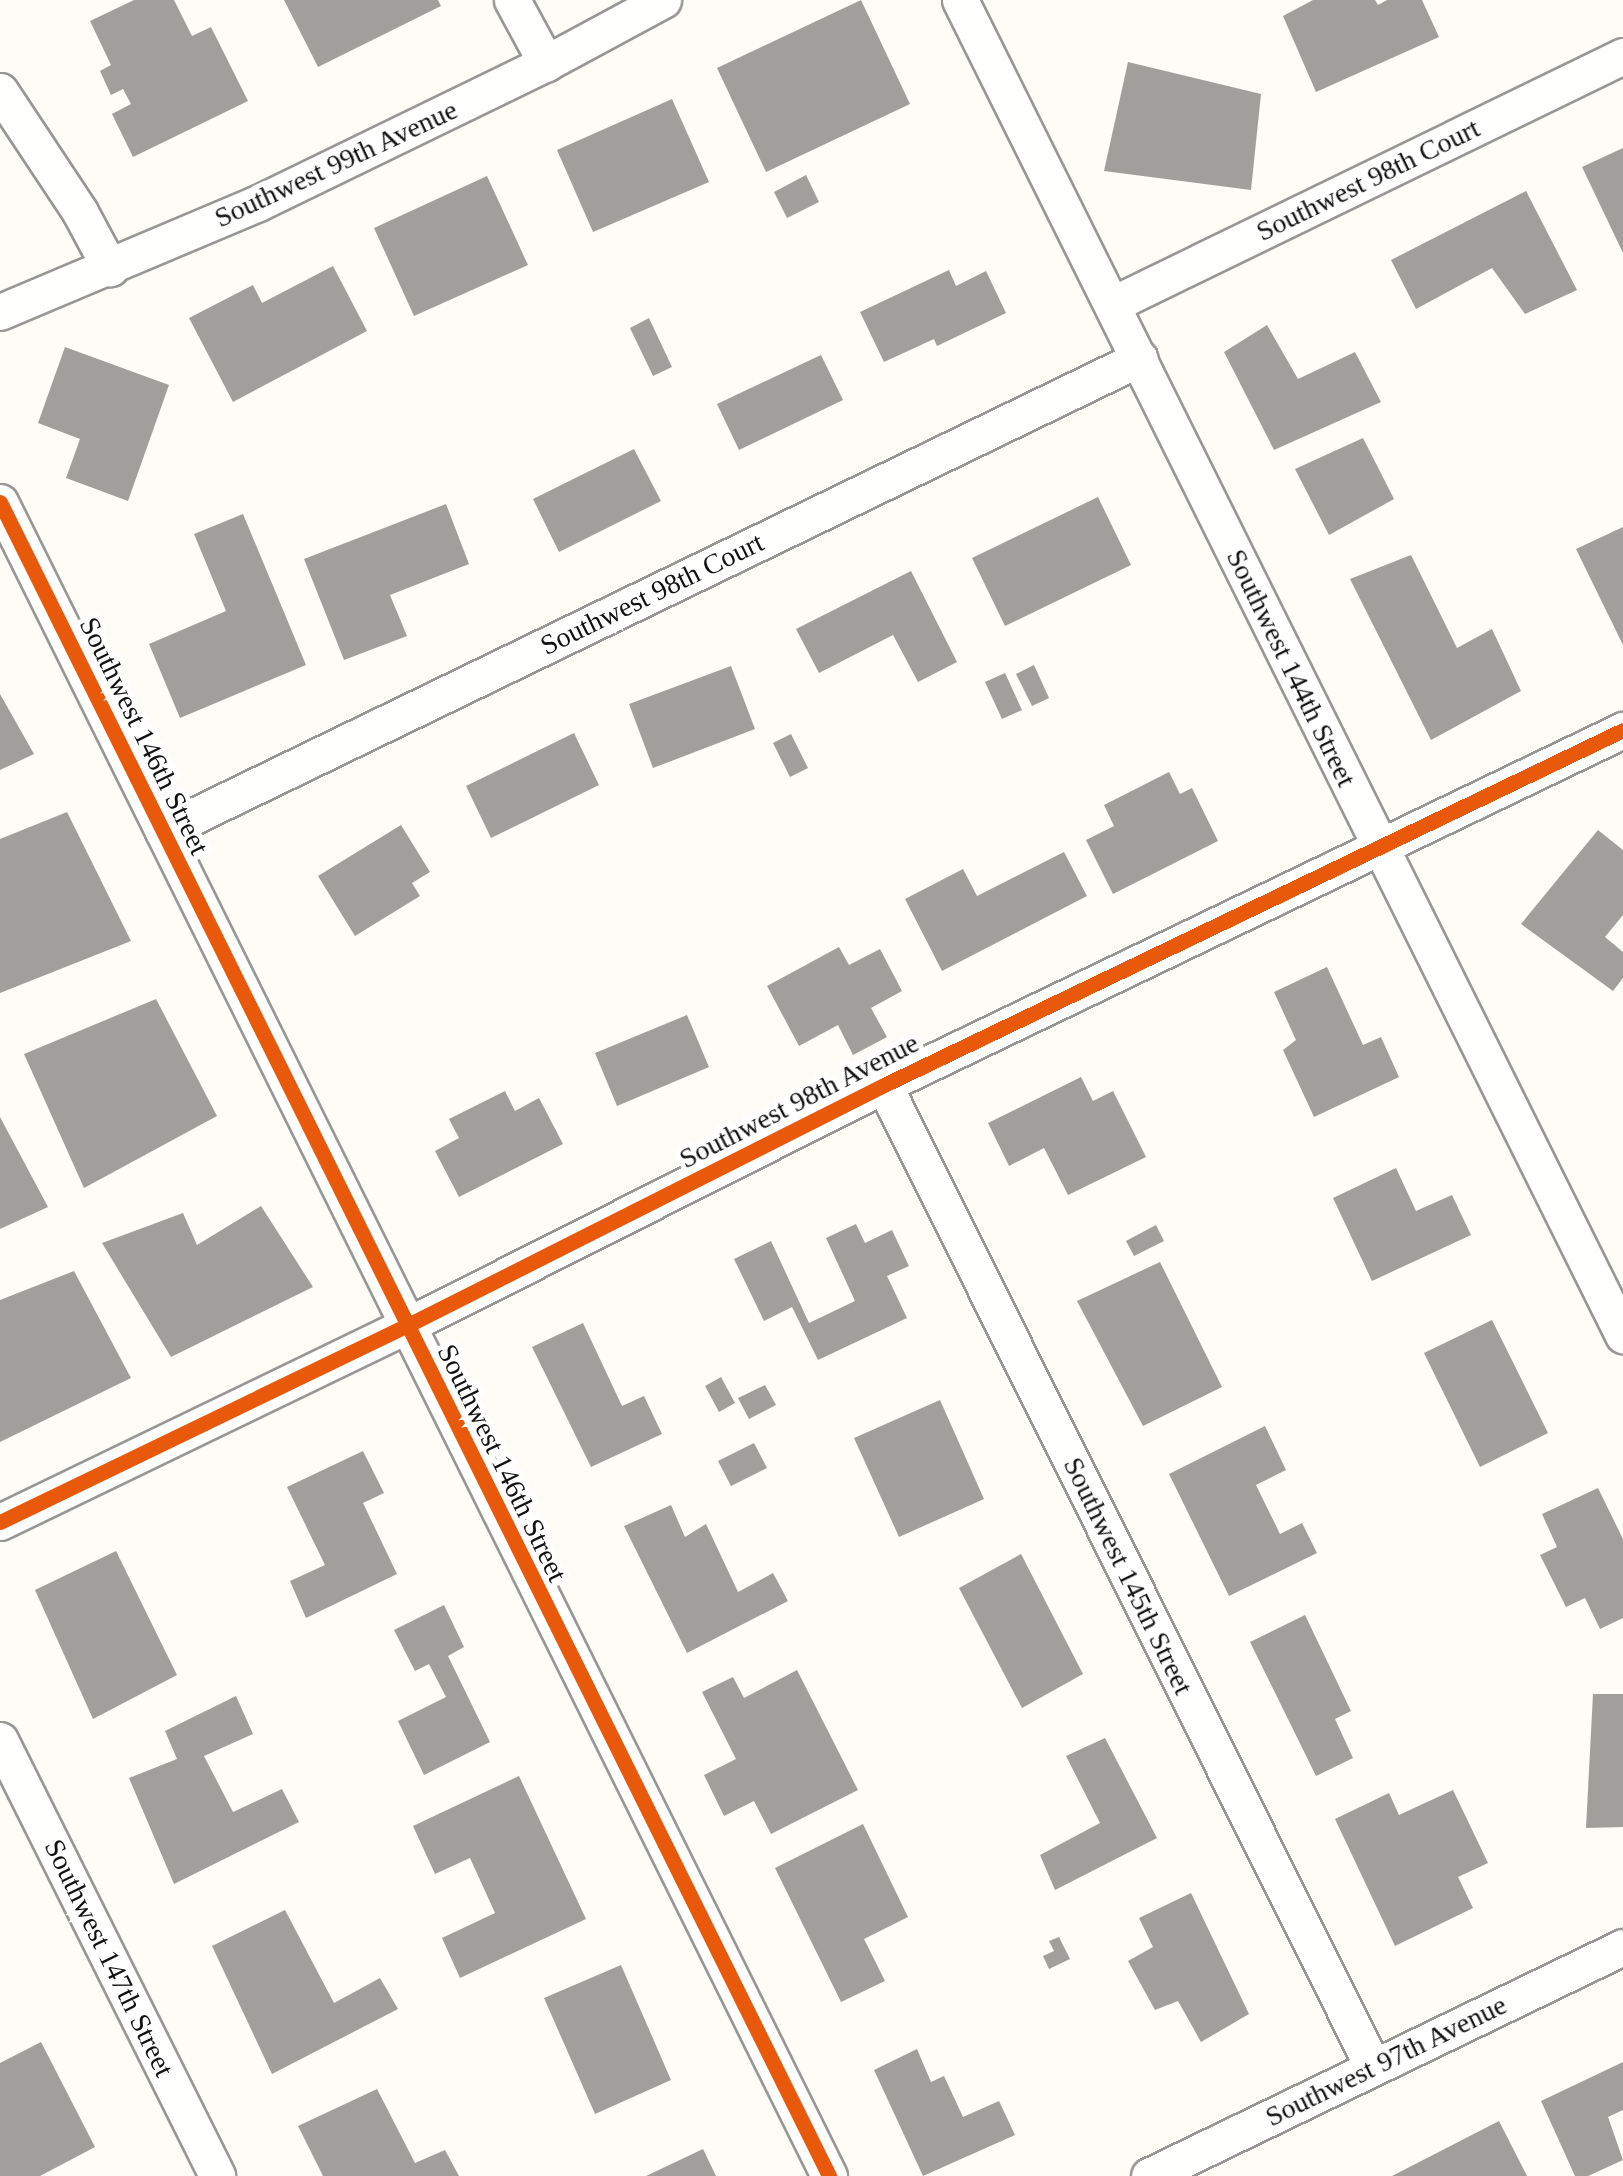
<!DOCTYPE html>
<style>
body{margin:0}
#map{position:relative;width:1623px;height:2176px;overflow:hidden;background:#fdfcf7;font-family:Georgia,serif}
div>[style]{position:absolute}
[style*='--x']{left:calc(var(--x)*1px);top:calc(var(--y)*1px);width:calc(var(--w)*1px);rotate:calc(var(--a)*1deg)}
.building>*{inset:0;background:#a19f9c}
.roads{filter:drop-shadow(2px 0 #979795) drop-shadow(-2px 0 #979795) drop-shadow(0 2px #979795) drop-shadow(0 -2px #979795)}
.minor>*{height:35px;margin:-17.5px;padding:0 17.5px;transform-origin:17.5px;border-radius:17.5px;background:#fffffe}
.cycleway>*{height:15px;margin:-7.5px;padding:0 7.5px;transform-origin:7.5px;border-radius:7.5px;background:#e8590c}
span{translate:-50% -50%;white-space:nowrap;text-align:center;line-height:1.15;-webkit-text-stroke:10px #fff;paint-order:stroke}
.street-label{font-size:28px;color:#111}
</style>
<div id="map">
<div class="building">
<div style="clip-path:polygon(134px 0,174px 0,192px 36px,211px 27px,248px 101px,133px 157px,112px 114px,131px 104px,123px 89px,111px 95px,100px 71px,111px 65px,90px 21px)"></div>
<div style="clip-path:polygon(284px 0,438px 0,441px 6px,318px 67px)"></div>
<div style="clip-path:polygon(861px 0,910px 104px,766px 172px,717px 68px)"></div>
<div style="clip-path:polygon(1313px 0,1375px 0,1378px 5px,1387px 0,1422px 0,1439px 37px,1316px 92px,1283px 16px)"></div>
<div style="clip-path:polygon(1128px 62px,1261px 94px,1251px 190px,1104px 171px)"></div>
<div style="clip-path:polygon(672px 99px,709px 182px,593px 232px,557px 150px)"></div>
<div style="clip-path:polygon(1623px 148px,1623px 253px,1582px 167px)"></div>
<div style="clip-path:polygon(806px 175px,819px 202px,787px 218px,774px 192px)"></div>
<div style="clip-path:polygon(487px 176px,528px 265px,414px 316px,374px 228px)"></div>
<div style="clip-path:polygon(1526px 191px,1577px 290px,1525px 314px,1492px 268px,1416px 309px,1391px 260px)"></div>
<div style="clip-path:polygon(333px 266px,367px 331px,233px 402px,189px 318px,253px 285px,262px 303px)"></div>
<div style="clip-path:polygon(949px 270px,956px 286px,986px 271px,1006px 313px,937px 346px,934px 339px,884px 362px,860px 312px)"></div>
<div style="clip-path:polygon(649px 318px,672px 367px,653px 376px,630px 328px)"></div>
<div style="clip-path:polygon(1267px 325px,1298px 379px,1355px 352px,1381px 402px,1274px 450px,1224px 352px)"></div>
<div style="clip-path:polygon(65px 347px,169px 385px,128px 501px,66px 478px,80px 439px,38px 423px)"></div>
<div style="clip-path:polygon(821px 355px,843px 400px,739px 450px,717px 404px)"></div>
<div style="clip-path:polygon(1363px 438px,1394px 499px,1329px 535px,1295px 469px)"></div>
<div style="clip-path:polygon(634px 449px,661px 501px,559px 552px,533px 499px)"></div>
<div style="clip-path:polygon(1098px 497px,1131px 565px,1005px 626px,972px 558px)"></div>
<div style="clip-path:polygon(446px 504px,469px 564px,390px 595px,407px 636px,344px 660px,304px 559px)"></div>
<div style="clip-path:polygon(243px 514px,306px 665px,180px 718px,149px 644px,226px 611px,194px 534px)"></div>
<div style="clip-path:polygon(1623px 527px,1623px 645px,1576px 549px)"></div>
<div style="clip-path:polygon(1411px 555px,1457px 648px,1492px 629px,1521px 691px,1431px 740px,1350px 579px)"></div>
<div style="clip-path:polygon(911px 571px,957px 662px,918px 682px,893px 635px,819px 673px,796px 629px)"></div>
<div style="clip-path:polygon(1034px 665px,1049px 698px,1032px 706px,1016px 674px)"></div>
<div style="clip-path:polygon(731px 666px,755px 729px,653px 768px,629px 704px)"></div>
<div style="clip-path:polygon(1005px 673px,1022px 710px,1002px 719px,985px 682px)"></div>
<div style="clip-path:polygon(0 694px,34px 754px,0 770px)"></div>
<div style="clip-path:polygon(574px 733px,599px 785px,491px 838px,466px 786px)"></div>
<div style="clip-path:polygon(791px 734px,808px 768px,790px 777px,773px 743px)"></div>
<div style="clip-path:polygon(1169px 772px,1180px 794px,1192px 788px,1218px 841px,1113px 894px,1086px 840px,1114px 826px,1104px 805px)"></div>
<div style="clip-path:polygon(67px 812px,131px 941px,0 993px,0 839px)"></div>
<div style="clip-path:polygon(401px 825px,430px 872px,412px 883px,420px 896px,355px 936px,318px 876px)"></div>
<div style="clip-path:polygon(1598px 830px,1623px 850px,1623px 915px,1605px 937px,1623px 952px,1623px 978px,1613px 991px,1521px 924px)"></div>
<div style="clip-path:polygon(1064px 852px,1087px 896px,942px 971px,905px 899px,963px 869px,977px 896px)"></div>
<div style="clip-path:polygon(839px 947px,849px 965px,880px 949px,902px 991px,871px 1008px,887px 1037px,853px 1055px,838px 1025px,799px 1046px,767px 986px)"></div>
<div style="clip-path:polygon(1327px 967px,1363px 1045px,1381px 1037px,1399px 1077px,1314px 1117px,1283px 1050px,1296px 1040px,1274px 992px)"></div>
<div style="clip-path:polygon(156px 999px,217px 1116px,84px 1188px,24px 1054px)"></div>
<div style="clip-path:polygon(687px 1015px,709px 1067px,617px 1106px,595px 1053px)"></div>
<div style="clip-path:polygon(1081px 1077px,1093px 1101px,1113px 1091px,1146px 1157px,1068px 1195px,1044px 1148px,1009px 1166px,988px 1123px)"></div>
<div style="clip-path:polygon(505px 1091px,515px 1111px,539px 1098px,563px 1144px,459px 1197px,435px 1151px,459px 1138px,449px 1119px)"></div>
<div style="clip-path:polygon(0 1117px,48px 1207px,0 1229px)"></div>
<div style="clip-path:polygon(1396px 1168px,1416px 1211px,1452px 1195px,1471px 1235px,1372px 1281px,1333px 1198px)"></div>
<div style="clip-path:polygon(261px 1206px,313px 1287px,171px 1357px,102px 1243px,183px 1213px,197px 1245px)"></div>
<div style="clip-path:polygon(856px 1224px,865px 1243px,892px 1230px,909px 1266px,887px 1276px,907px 1318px,818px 1360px,792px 1307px,764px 1321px,734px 1259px,771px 1241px,809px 1323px,855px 1301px,826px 1238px)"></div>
<div style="clip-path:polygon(1156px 1225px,1164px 1241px,1134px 1256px,1126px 1241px)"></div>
<div style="clip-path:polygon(1160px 1262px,1222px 1387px,1143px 1426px,1077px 1301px)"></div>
<div style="clip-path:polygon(74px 1271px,131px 1378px,0 1442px,0 1300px)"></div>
<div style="clip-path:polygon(1492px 1320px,1548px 1433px,1480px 1467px,1424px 1353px)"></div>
<div style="clip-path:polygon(583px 1323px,622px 1406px,644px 1396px,662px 1434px,591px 1467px,532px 1347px)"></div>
<div style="clip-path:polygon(721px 1377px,735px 1403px,719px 1412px,705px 1386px)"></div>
<div style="clip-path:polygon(765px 1385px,776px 1405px,749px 1419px,738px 1398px)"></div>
<div style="clip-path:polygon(940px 1400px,984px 1499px,899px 1537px,854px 1438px)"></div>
<div style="clip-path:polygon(1265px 1426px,1286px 1470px,1256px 1485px,1280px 1534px,1302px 1523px,1317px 1553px,1229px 1596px,1169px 1474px)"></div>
<div style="clip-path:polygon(754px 1443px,767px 1468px,731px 1486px,718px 1461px)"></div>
<div style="clip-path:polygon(363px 1451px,384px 1493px,363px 1503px,397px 1574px,306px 1618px,290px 1581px,325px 1565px,287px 1487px)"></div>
<div style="clip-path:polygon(1598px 1488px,1623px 1539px,1623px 1618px,1600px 1629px,1585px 1598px,1566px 1607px,1540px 1555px,1557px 1547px,1542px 1514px)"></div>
<div style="clip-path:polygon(671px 1505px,685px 1537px,706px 1524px,738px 1592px,773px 1573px,788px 1601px,687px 1653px,624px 1526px)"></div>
<div style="clip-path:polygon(116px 1551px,177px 1675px,93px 1719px,35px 1590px)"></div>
<div style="clip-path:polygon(1021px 1554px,1083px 1674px,1022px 1708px,959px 1588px)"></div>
<div style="clip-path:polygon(444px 1605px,464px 1647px,448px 1656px,490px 1742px,424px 1775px,398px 1721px,446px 1697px,429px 1664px,415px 1671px,394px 1630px)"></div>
<div style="clip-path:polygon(1305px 1615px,1351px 1711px,1335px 1719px,1353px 1758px,1316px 1776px,1250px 1642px)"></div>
<div style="clip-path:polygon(797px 1670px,858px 1790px,771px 1834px,754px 1801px,724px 1816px,704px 1775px,736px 1759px,702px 1692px,733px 1677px,744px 1698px)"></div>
<div style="clip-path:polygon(1593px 1694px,1623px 1694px,1623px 1827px,1586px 1828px)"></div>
<div style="clip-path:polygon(236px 1696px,253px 1734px,204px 1756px,233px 1812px,282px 1789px,299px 1822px,174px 1884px,129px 1778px,177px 1759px,165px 1731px)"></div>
<div style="clip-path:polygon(1105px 1738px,1157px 1838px,1055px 1890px,1040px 1855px,1100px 1823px,1066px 1756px)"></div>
<div style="clip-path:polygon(519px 1776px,586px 1919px,460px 1978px,442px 1938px,495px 1913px,470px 1858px,435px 1874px,413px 1826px)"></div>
<div style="clip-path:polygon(1453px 1790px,1488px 1863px,1458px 1877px,1473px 1908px,1395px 1946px,1335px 1819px,1389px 1793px,1399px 1815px)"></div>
<div style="clip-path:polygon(863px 1824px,908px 1917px,864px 1939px,885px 1981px,841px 2002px,775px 1868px)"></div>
<div style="clip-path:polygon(1191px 1893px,1249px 2014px,1201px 2042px,1178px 2001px,1155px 2010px,1128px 1961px,1153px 1947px,1139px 1918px)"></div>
<div style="clip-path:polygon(285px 1910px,334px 2003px,380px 1978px,398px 2009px,272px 2074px,212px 1946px)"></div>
<div style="clip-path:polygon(1059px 1937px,1070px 1959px,1049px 1969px,1043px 1956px,1054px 1951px,1049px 1941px)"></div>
<div style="clip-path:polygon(621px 1965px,671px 2080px,595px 2114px,544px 1998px)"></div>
<div style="clip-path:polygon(41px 2042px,95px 2147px,40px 2176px,0 2176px,0 2063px)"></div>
<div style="clip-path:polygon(917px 2049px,931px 2082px,944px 2076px,963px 2117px,999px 2101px,1015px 2135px,923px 2176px,874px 2070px)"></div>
<div style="clip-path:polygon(1623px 2062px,1623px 2110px,1608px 2117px,1623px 2160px,1588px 2176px,1575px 2176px,1541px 2101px)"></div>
<div style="clip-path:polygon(377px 2089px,415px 2163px,445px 2150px,459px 2176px,323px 2176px,298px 2126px)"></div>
<div style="clip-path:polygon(1499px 2121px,1527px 2176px,1392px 2176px)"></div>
<div style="clip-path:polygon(703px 2149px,716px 2176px,646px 2176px)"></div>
</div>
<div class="roads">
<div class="minor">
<div style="--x:512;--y:0;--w:72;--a:61.6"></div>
<div style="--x:960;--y:0;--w:1491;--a:63.59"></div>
<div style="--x:0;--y:91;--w:145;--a:56.5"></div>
<div style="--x:80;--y:212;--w:64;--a:61.8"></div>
<div style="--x:1113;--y:304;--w:567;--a:-25.93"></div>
<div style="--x:0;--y:312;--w:280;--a:-22.9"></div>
<div style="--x:258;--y:203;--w:320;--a:-25.9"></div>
<div style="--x:546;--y:63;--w:133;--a:-28.3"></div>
<div style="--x:0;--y:502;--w:1868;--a:63.65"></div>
<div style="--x:163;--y:831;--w:1085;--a:-25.83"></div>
<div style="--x:884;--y:1085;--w:1097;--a:63.53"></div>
<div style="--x:0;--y:1522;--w:451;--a:-25.8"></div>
<div style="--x:406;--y:1326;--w:535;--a:-26.76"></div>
<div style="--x:884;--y:1085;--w:820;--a:-25.66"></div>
<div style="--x:0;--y:1740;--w:487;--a:63.5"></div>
<div style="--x:1149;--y:2176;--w:526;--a:-25.79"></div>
</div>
</div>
<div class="cycleway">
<div style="--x:0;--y:502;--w:1868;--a:63.65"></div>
<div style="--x:0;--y:1522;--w:451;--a:-25.8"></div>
<div style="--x:406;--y:1326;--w:535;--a:-26.76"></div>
<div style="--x:884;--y:1085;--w:820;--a:-25.66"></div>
</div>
<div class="street-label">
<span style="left:336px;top:164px;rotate:-25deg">Southwest 99th Avenue</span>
<span style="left:1368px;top:180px;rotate:-26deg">Southwest 98th Court</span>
<span style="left:652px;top:594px;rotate:-26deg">Southwest 98th Court</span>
<span style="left:1291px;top:668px;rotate:64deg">Southwest 144th Street</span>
<span style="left:144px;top:736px;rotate:64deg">Southwest 146th Street</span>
<span style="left:799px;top:1101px;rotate:-27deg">Southwest 98th Avenue</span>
<span style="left:502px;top:1463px;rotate:64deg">Southwest 146th Street</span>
<span style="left:1128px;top:1576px;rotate:64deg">Southwest 145th Street</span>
<span style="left:109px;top:1958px;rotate:64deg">Southwest 147th Street</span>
<span style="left:1386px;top:2061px;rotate:-26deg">Southwest 97th Avenue</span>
</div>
</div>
